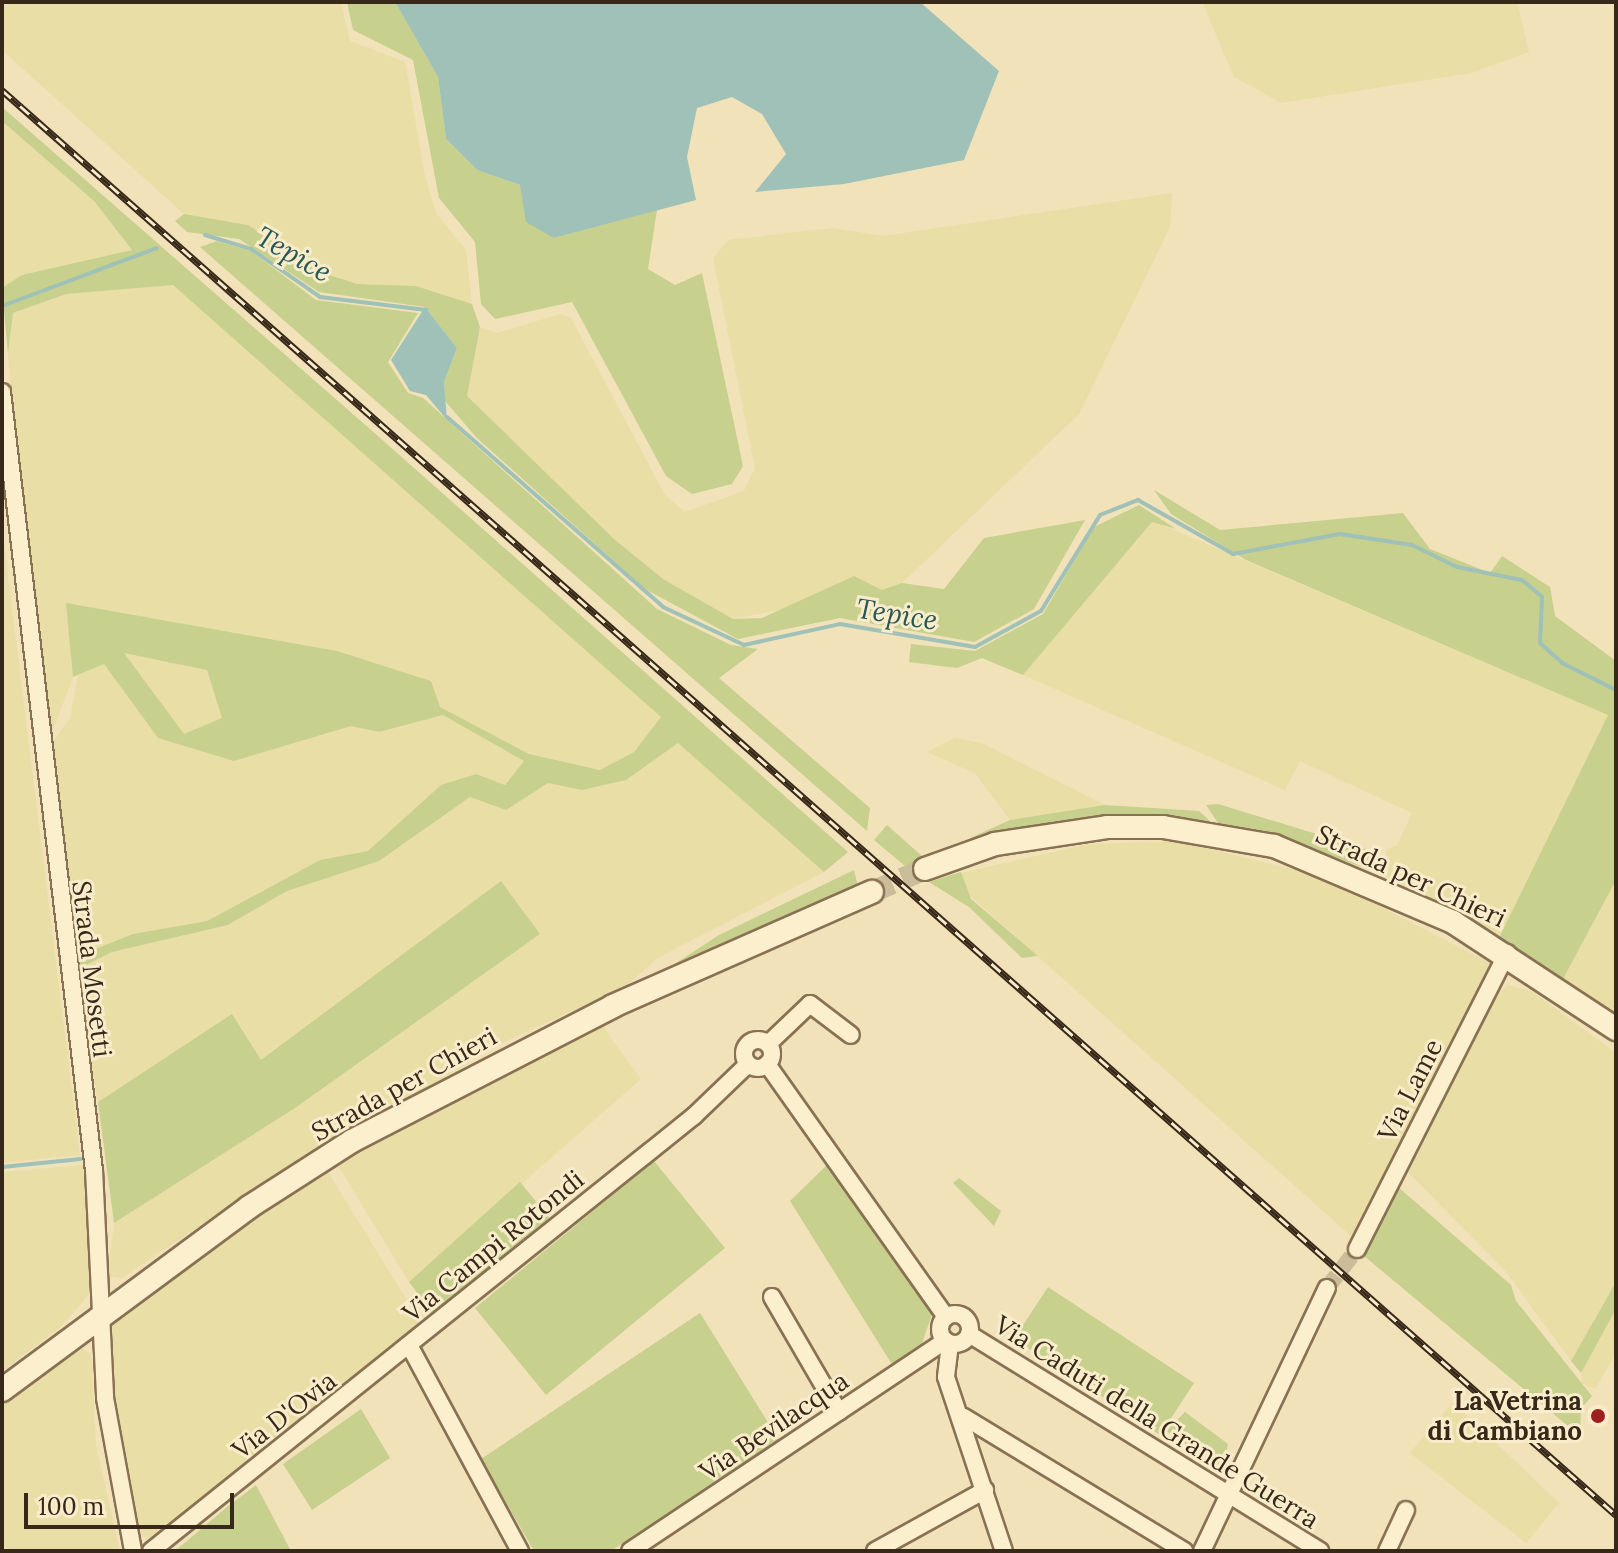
<!DOCTYPE html>
<style>
body{margin:0}
#map{position:relative;width:1618px;height:1553px;overflow:hidden;background:#f1e2ba;font-family:Lora,serif}
div>[style]{position:absolute}
[style*='--x']{left:calc(var(--x)*1px);top:calc(var(--y)*1px);width:calc(var(--w)*1px);rotate:calc(var(--a)*1deg)}
.farmland>*{inset:0;background:#e8dea6}
.green>*{inset:0;background:#c7d08d}
.water>*{inset:0;background:#9fc1b8}
.stream>*{height:4px;margin:-2px;padding:0 2px;transform-origin:2px;border-radius:2px;background:#9fc1b8}
.street-tunnel>*{height:16px;margin-top:-8px;transform-origin:0;background:repeating-linear-gradient(90deg,#ccbd9a 0 16px,transparent 0 24px)}
.secondary-tunnel>*{height:22px;margin-top:-11px;transform-origin:0;background:repeating-linear-gradient(90deg,#ccbd9a 0 22px,transparent 0 33px)}
.roads{filter:drop-shadow(2px 0 #897153) drop-shadow(-2px 0 #897153) drop-shadow(0 2px #897153) drop-shadow(0 -2px #897153)}
.street>*{height:16px;margin:-8px;padding:0 8px;transform-origin:8px;border-radius:8px;background:#fcefcd}
.street>.ring{margin:-8px;padding:0;box-sizing:content-box;background:none;border:16px solid #fcefcd;border-radius:50%}
.secondary>*{height:22px;margin:-11px;padding:0 11px;transform-origin:11px;border-radius:11px;background:#fcefcd}
.rail>*{height:7px;margin-top:-3.5px;transform-origin:0;background:repeating-linear-gradient(90deg,#f8ecca 0 12px,#372819 0 24px);box-sizing:border-box;border-block:2px solid #372819}
.dots>*{width:22px;height:22px;translate:-50% -50%;box-sizing:border-box;border:4px solid #f8ecca;border-radius:50%}
span{translate:-50% -50%;white-space:nowrap;text-align:center;line-height:1.15;-webkit-text-stroke:6px #f8ecca;paint-order:stroke}
.street-label{font-size:26px;color:#372819}
.poi-label{font-size:26px;color:#372819;font-weight:700}
.right{translate:-100% -50%;text-align:right}
.water-label{font-size:28px;color:#275856;font-style:italic}
.frame{position:absolute;inset:0;border:4px solid #372819;pointer-events:none}
.scale{position:absolute;left:24px;top:1493px;width:210px;height:36px;box-sizing:border-box;border:4px solid #372819;border-top:0;padding-left:10px;font-size:24px;line-height:28px;white-space:nowrap;color:#372819;-webkit-text-stroke:6px #f8ecca;paint-order:stroke}
</style>
<div id="map">
<div class="farmland">
<div style="clip-path:polygon(2px 2px,341px 2px,350px 41px,405px 62px,425px 176px,436px 213px,466px 250px,472px 304px,416px 286px,357px 284px,317px 271px,248px 225px,184px 214px,2px 50px)"></div>
<div style="clip-path:polygon(1202px 2px,1517px 2px,1529px 52px,1471px 73px,1281px 103px,1234px 77px)"></div>
<div style="clip-path:polygon(2px 121px,94px 201px,132px 250px,22px 275px,2px 288px)"></div>
<div style="clip-path:polygon(1172px 193px,1170px 227px,1079px 414px,902px 583px,882px 590px,733px 619px,663px 579px,614px 539px,466px 396px,480px 327px,497px 333px,560px 314px,571px 318px,665px 495px,685px 512px,744px 491px,755px 468px,713px 258px,728px 240px,833px 228px,883px 236px)"></div>
<div style="clip-path:polygon(173px 285px,662px 717px,634px 752px,601px 770px,529px 754px,440px 707px,431px 681px,337px 651px,67px 604px,73px 677px,49px 740px,25px 574px,8px 354px,13px 313px,66px 294px)"></div>
<div style="clip-path:polygon(1153px 521px,1608px 715px,1499px 938px,1386px 876px,1386px 850px,1397px 845px,1412px 813px,1300px 761px,1285px 790px,1023px 675px)"></div>
<div style="clip-path:polygon(2px 527px,80px 1155px,2px 1163px)"></div>
<div style="clip-path:polygon(123px 652px,207px 670px,222px 718px,184px 735px)"></div>
<div style="clip-path:polygon(104px 664px,158px 738px,234px 761px,351px 726px,379px 732px,443px 715px,525px 760px,505px 785px,476px 774px,441px 785px,368px 851px,320px 860px,206px 921px,133px 934px,75px 957px,46px 752px,70px 718px,78px 675px)"></div>
<div style="clip-path:polygon(955px 738px,982px 743px,1105px 805px,1010px 820px,975px 773px,927px 752px)"></div>
<div style="clip-path:polygon(678px 743px,824px 872px,657px 958px,627px 986px,504px 1042px,252px 1191px,122px 1278px,108px 1276px,114px 1223px,295px 1108px,540px 934px,501px 881px,261px 1061px,232px 1014px,98px 1102px,76px 970px,112px 952px,228px 925px,287px 891px,379px 861px,470px 797px,506px 810px,548px 783px,582px 790px,626px 780px)"></div>
<div style="clip-path:polygon(1176px 841px,1320px 876px,1490px 963px,1353px 1238px,948px 876px,1088px 844px)"></div>
<div style="clip-path:polygon(1616px 880px,1616px 1020px,1563px 979px)"></div>
<div style="clip-path:polygon(1508px 985px,1533px 992px,1616px 1053px,1616px 1282px,1571px 1361px,1507px 1273px,1408px 1172px,1494px 998px)"></div>
<div style="clip-path:polygon(603px 1027px,641px 1079px,409px 1282px,337px 1164px)"></div>
<div style="clip-path:polygon(83px 1165px,90px 1293px,61px 1327px,2px 1371px,2px 1172px)"></div>
<div style="clip-path:polygon(326px 1169px,421px 1323px,155px 1537px,142px 1537px,117px 1452px,112px 1324px,234px 1225px)"></div>
<div style="clip-path:polygon(1616px 1309px,1616px 1353px,1595px 1389px,1582px 1383px,1581px 1373px)"></div>
<div style="clip-path:polygon(79px 1346px,91px 1354px,96px 1445px,120px 1551px,2px 1551px,2px 1399px)"></div>
<div style="clip-path:polygon(1453px 1402px,1559px 1503px,1526px 1543px,1410px 1453px)"></div>
</div>
<div class="green">
<div style="clip-path:polygon(347px 2px,395px 2px,438px 77px,446px 139px,477px 170px,520px 185px,554px 238px,657px 210px,648px 269px,675px 285px,702px 273px,743px 466px,732px 484px,692px 494px,666px 476px,572px 302px,495px 319px,481px 304px,475px 242px,439px 198px,413px 60px,353px 30px)"></div>
<div style="clip-path:polygon(evenodd,2px 107px,370px 429px,848px 852px,824px 872px,678px 743px,626px 780px,582px 790px,548px 783px,506px 810px,470px 797px,379px 861px,287px 891px,228px 925px,112px 952px,76px 970px,75px 957px,133px 934px,207px 921px,320px 860px,368px 851px,441px 785px,476px 774px,505px 785px,524px 761px,443px 715px,379px 732px,351px 726px,234px 761px,158px 738px,104px 664px,73px 677px,66px 603px,337px 651px,431px 681px,440px 707px,529px 754px,600px 770px,634px 752px,661px 717px,173px 285px,66px 294px,13px 313px,8px 354px,2px 288px,22px 275px,132px 250px,94px 201px,2px 121px,2px 107px,124px 653px,207px 670px,222px 718px,184px 734px,124px 653px)"></div>
<div style="clip-path:polygon(184px 214px,248px 225px,317px 271px,357px 284px,416px 286px,472px 304px,480px 327px,467px 396px,614px 539px,663px 579px,733px 619px,762px 618px,854px 576px,882px 590px,902px 583px,944px 589px,984px 538px,1085px 520px,1034px 609px,974px 642px,840px 618px,738px 639px,645px 589px,477px 438px,445px 401px,444px 382px,457px 348px,425px 307px,319px 292px,239px 239px,187px 232px,175px 221px)"></div>
<div style="clip-path:polygon(217px 241px,251px 251px,316px 300px,418px 313px,388px 362px,408px 393px,423px 398px,657px 609px,731px 645px,758px 649px,719px 678px,870px 808px,867px 831px,200px 247px)"></div>
<div style="clip-path:polygon(1154px 490px,1220px 530px,1403px 513px,1430px 549px,1490px 573px,1502px 556px,1550px 587px,1555px 616px,1616px 661px,1616px 880px,1563px 979px,1499px 938px,1608px 715px,1246px 560px,1171px 514px)"></div>
<div style="clip-path:polygon(1139px 505px,1176px 529px,1152px 522px,1023px 675px,982px 658px,957px 668px,909px 662px,911px 644px,975px 651px,1043px 614px,1094px 527px)"></div>
<div style="clip-path:polygon(1218px 804px,1372px 851px,1372px 871px,1266px 831px,1218px 823px,1206px 805px)"></div>
<div style="clip-path:polygon(1105px 805px,1199px 811px,1210px 821px,1113px 815px,968px 839px,1010px 820px)"></div>
<div style="clip-path:polygon(887px 825px,923px 857px,911px 871px,874px 840px)"></div>
<div style="clip-path:polygon(854px 870px,858px 887px,664px 971px,719px 935px)"></div>
<div style="clip-path:polygon(961px 872px,971px 899px,1038px 956px,1022px 958px,969px 907px,929px 882px)"></div>
<div style="clip-path:polygon(501px 881px,540px 934px,295px 1108px,114px 1223px,98px 1102px,232px 1014px,261px 1060px)"></div>
<div style="clip-path:polygon(654px 1161px,725px 1248px,546px 1395px,475px 1308px)"></div>
<div style="clip-path:polygon(829px 1163px,933px 1311px,921px 1347px,893px 1366px,790px 1201px)"></div>
<div style="clip-path:polygon(959px 1178px,1001px 1211px,994px 1226px,953px 1183px)"></div>
<div style="clip-path:polygon(520px 1182px,552px 1221px,432px 1313px,409px 1282px)"></div>
<div style="clip-path:polygon(1397px 1186px,1511px 1285px,1516px 1301px,1592px 1396px,1581px 1409px,1580px 1436px,1364px 1256px)"></div>
<div style="clip-path:polygon(1616px 1282px,1616px 1309px,1581px 1373px,1571px 1361px)"></div>
<div style="clip-path:polygon(1048px 1287px,1194px 1383px,1160px 1435px,1014px 1339px)"></div>
<div style="clip-path:polygon(700px 1313px,779px 1440px,611px 1551px,534px 1551px,481px 1459px)"></div>
<div style="clip-path:polygon(361px 1409px,390px 1458px,312px 1510px,283px 1464px)"></div>
<div style="clip-path:polygon(1185px 1412px,1228px 1444px,1223px 1469px,1166px 1431px)"></div>
<div style="clip-path:polygon(256px 1485px,291px 1551px,175px 1551px,227px 1507px)"></div>
</div>
<div class="water">
<div style="clip-path:polygon(395px 2px,920px 2px,999px 71px,964px 160px,844px 184px,755px 192px,786px 154px,762px 114px,732px 97px,697px 108px,687px 157px,696px 200px,554px 238px,526px 222px,520px 185px,477px 170px,446px 139px,438px 77px)"></div>
<div style="clip-path:polygon(425px 307px,457px 348px,444px 382px,447px 420px,426px 395px,410px 391px,391px 360px)"></div>
</div>
<div class="stream">
<div style="--x:205;--y:235;--w:48;--a:16.9"></div>
<div style="--x:251;--y:249;--w:84;--a:34.8"></div>
<div style="--x:320;--y:297;--w:107;--a:7"></div>
<div style="--x:2;--y:306;--w:165;--a:-20.5"></div>
<div style="--x:447;--y:417;--w:288;--a:41.3"></div>
<div style="--x:663;--y:607;--w:89;--a:25.1"></div>
<div style="--x:744;--y:645;--w:98;--a:-12.3"></div>
<div style="--x:840;--y:624;--w:137;--a:9.7"></div>
<div style="--x:975;--y:647;--w:75;--a:-28.6"></div>
<div style="--x:1041;--y:611;--w:113;--a:-58.4"></div>
<div style="--x:1100;--y:515;--w:41;--a:-21.5"></div>
<div style="--x:1138;--y:500;--w:109;--a:29.6"></div>
<div style="--x:1233;--y:554;--w:109;--a:-10.6"></div>
<div style="--x:1340;--y:534;--w:73;--a:8.7"></div>
<div style="--x:1412;--y:545;--w:50;--a:26.1"></div>
<div style="--x:1457;--y:567;--w:66;--a:11.3"></div>
<div style="--x:1522;--y:580;--w:26;--a:40"></div>
<div style="--x:1542;--y:597;--w:46;--a:92.5"></div>
<div style="--x:1540;--y:643;--w:30;--a:42"></div>
<div style="--x:1562;--y:663;--w:60;--a:26.6"></div>
<div style="--x:2;--y:1167;--w:79;--a:-5.8"></div>
</div>
<div class="street-tunnel">
<div style="--x:1327;--y:1288;--w:49;--a:-52.4"></div>
</div>
<div class="secondary-tunnel">
<div style="--x:872;--y:892;--w:58;--a:-23.5"></div>
</div>
<div class="roads">
<div class="street">
<div style="--x:2;--y:392;--w:783;--a:83.26"></div>
<div style="--x:94;--y:1170;--w:228;--a:87.2"></div>
<div style="--x:105;--y:1398;--w:156;--a:79.6"></div>
<div class="ring" style="left:744px;top:1040px;width:12px;height:12px"></div>
<div style="--x:768;--y:1044;--w:58;--a:-43.6"></div>
<div style="--x:810;--y:1004;--w:51;--a:37.1"></div>
<div style="--x:767;--y:1064;--w:310;--a:54.7"></div>
<div style="--x:1357;--y:1249;--w:332;--a:-63.1"></div>
<div style="--x:772;--y:1297;--w:133;--a:59.8"></div>
<div class="ring" style="left:940px;top:1314px;width:14px;height:14px"></div>
<div style="--x:969;--y:1334;--w:413;--a:31.7"></div>
<div style="--x:950;--y:1344;--w:33;--a:97"></div>
<div style="--x:946;--y:1377;--w:183;--a:71.6"></div>
<div style="--x:409;--y:1345;--w:234;--a:61.7"></div>
<div style="--x:964;--y:1417;--w:258;--a:31.3"></div>
<div style="--x:151;--y:1551;--w:696;--a:-38.7"></div>
<div style="--x:694;--y:1116;--w:75;--a:-43.9"></div>
<div style="--x:630;--y:1551;--w:379;--a:-33.7"></div>
<div style="--x:875;--y:1551;--w:126;--a:-29"></div>
<div style="--x:1202;--y:1551;--w:291;--a:-64.6"></div>
<div style="--x:1387;--y:1551;--w:45;--a:-65.1"></div>
</div>
<div class="secondary">
<div style="--x:925;--y:869;--w:74;--a:-19.7"></div>
<div style="--x:995;--y:844;--w:113;--a:-8.6"></div>
<div style="--x:1107;--y:827;--w:56;--a:0"></div>
<div style="--x:1163;--y:827;--w:113;--a:9.7"></div>
<div style="--x:1274;--y:846;--w:194;--a:23"></div>
<div style="--x:1453;--y:922;--w:195;--a:33.3"></div>
<div style="--x:2;--y:1390;--w:307;--a:-36.5"></div>
<div style="--x:249;--y:1207;--w:122;--a:-32.7"></div>
<div style="--x:352;--y:1141;--w:294;--a:-27.3"></div>
<div style="--x:613;--y:1006;--w:283;--a:-23.8"></div>
</div>
</div>
<div class="rail">
<div style="--x:2;--y:90;--w:2153;--a:41.44"></div>
</div>
<div class="dots">
<div style="left:1598px;top:1416px;background:#9d1f1e"></div>
</div>
<div class="street-label">
<span style="left:1411px;top:876px;rotate:25deg">Strada per Chieri</span>
<span style="left:92px;top:969px;rotate:83deg">Strada Mosetti</span>
<span style="left:404px;top:1084px;rotate:-29deg">Strada per Chieri</span>
<span style="left:1410px;top:1090px;rotate:-63deg">Via Lame</span>
<span style="left:493px;top:1246px;rotate:-39deg">Via Campi Rotondi</span>
<span style="left:284px;top:1415px;rotate:-38deg">Via D'Ovia</span>
<span style="left:1157px;top:1422px;rotate:32deg">Via Caduti della Grande Guerra</span>
<span style="left:774px;top:1426px;rotate:-34deg">Via Bevilacqua</span>
</div>
<div class="poi-label">
<span class="right" style="left:1582px;top:1416px">La Vetrina<br>di Cambiano</span>
</div>
<div class="water-label">
<span style="left:294px;top:254px;rotate:30deg">Tepice</span>
<span style="left:897px;top:614px;rotate:9deg">Tepice</span>
</div>
<div class="frame"></div>
<div class="scale">100 m</div>
</div>
